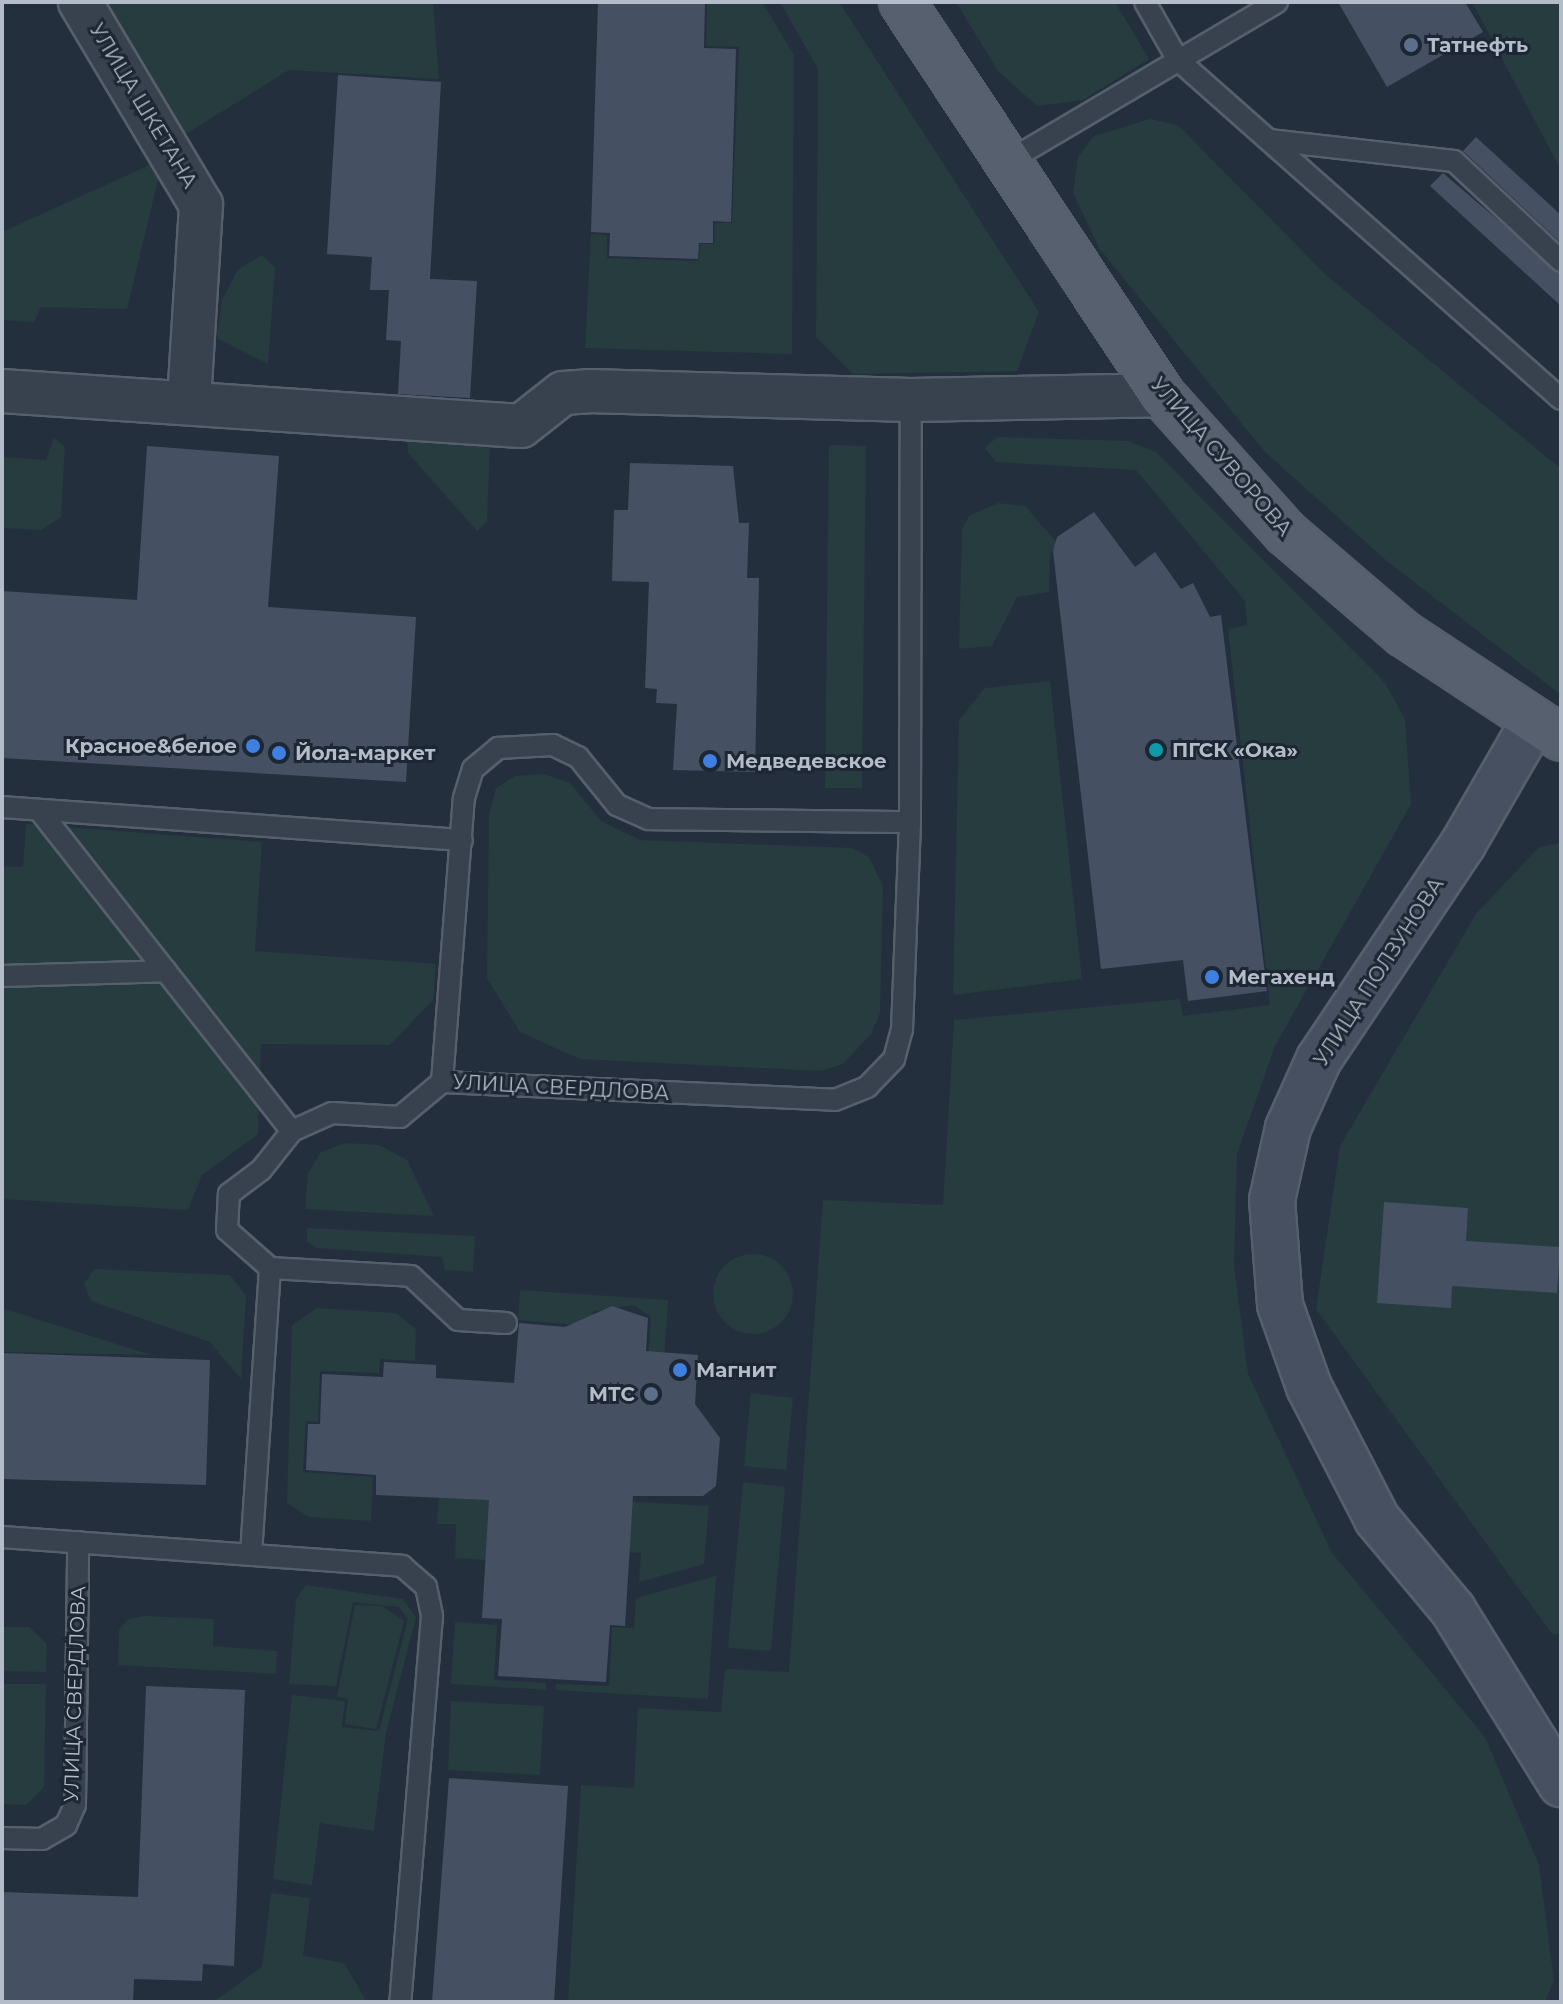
<!DOCTYPE html>
<meta charset="utf-8">
<style>
body{margin:0}
#map{position:relative;width:1563px;height:2004px;overflow:hidden;background:#242f3e;font-family:Montserrat,sans-serif}
div>[style]{position:absolute}
[style*='--x']{left:calc(var(--x)*1px);top:calc(var(--y)*1px);width:calc(var(--w)*1px);rotate:calc(var(--a)*1deg)}
.green>*{inset:0;background:#263c3f}
.round{border-radius:50%}
.building>*{inset:0;background:#455162}
.roads{filter:drop-shadow(2px 0 #565f6c) drop-shadow(-2px 0 #565f6c) drop-shadow(0 2px #565f6c) drop-shadow(0 -2px #565f6c)}
.lane>*{height:20px;margin:-10px;padding:0 10px;transform-origin:10px;border-radius:10px;background:#38414e}
.street>*{height:42px;margin:-21px;padding:0 21px;transform-origin:21px;border-radius:21px;background:#38414e}
.secondary>*{height:44px;margin:-22px;padding:0 22px;transform-origin:22px;border-radius:22px;background:#465061}
.primary>*{height:44px;margin:-22px;padding:0 22px;transform-origin:22px;border-radius:22px;background:#56606e}
.dots>*{width:22px;height:22px;translate:-50% -50%;box-sizing:border-box;border:4px solid #1d2633;border-radius:50%}
span{translate:-50% -50%;white-space:nowrap;text-align:center;line-height:1.15;-webkit-text-stroke:6px #1d2633;paint-order:stroke}
.poi-label{font-size:20px;color:#b4bcc9;font-weight:700}
.left{translate:0 -50%;text-align:left}
.right{translate:-100% -50%;text-align:right}
.street-label{font-size:20px;color:#b4bcc9}
.frame{position:absolute;inset:0;border:4px solid #b4bcc9;pointer-events:none}
</style>
<div id="map">
<div class="green">
<div style="clip-path:polygon(94px 2px,433px 2px,439px 79px,289px 70px,176px 140px)"></div>
<div style="clip-path:polygon(701px 2px,762px 2px,794px 55px,792px 354px,585px 348px,591px 234px,607px 235px,607px 258px,699px 261px,700px 244px,714px 244px,715px 223px,732px 223px,739px 47px,706px 46px,707px 3px)"></div>
<div style="clip-path:polygon(780px 2px,839px 2px,1039px 312px,1017px 371px,853px 374px,816px 337px,818px 69px)"></div>
<div style="clip-path:polygon(956px 2px,1115px 2px,1149px 59px,1083px 100px,1037px 106px,998px 71px)"></div>
<div style="clip-path:polygon(1472px 2px,1561px 2px,1561px 170px)"></div>
<div style="clip-path:polygon(1150px 119px,1178px 125px,1326px 275px,1561px 469px,1561px 695px,1388px 562px,1265px 452px,1099px 248px,1073px 193px,1078px 157px,1094px 136px)"></div>
<div style="clip-path:polygon(163px 159px,127px 309px,41px 307px,34px 322px,2px 320px,2px 232px)"></div>
<div style="clip-path:polygon(262px 255px,275px 268px,268px 364px,217px 338px,222px 300px,238px 269px)"></div>
<div style="clip-path:polygon(997px 437px,1128px 441px,1156px 452px,1385px 683px,1405px 719px,1411px 804px,1275px 1046px,1237px 1154px,1234px 1265px,1248px 1374px,1332px 1553px,1485px 1737px,1539px 1865px,1554px 1981px,1545px 2002px,568px 2002px,581px 1785px,634px 1788px,638px 1708px,721px 1712px,725px 1669px,789px 1672px,823px 1200px,943px 1205px,954px 1020px,1180px 999px,1183px 1016px,1270px 1005px,1228px 629px,1247px 625px,1245px 601px,1136px 470px,996px 462px,985px 448px)"></div>
<div style="clip-path:polygon(54px 438px,65px 447px,61px 517px,41px 530px,2px 528px,2px 457px,46px 460px)"></div>
<div style="clip-path:polygon(407px 438px,490px 444px,487px 522px,477px 531px,408px 453px)"></div>
<div style="clip-path:polygon(829px 445px,866px 446px,862px 788px,825px 788px)"></div>
<div style="clip-path:polygon(998px 503px,1025px 506px,1059px 545px,1050px 554px,1049px 592px,1017px 597px,992px 646px,959px 649px,962px 529px,969px 516px)"></div>
<div style="clip-path:polygon(1050px 681px,1082px 979px,953px 995px,959px 720px,985px 688px)"></div>
<div style="clip-path:polygon(544px 774px,570px 783px,601px 821px,640px 840px,852px 848px,869px 857px,883px 886px,880px 1013px,871px 1034px,843px 1064px,821px 1071px,580px 1059px,520px 1032px,487px 978px,489px 815px,496px 788px,515px 776px)"></div>
<div style="clip-path:polygon(26px 824px,262px 842px,255px 951px,436px 964px,433px 1000px,390px 1045px,261px 1044px,258px 1134px,202px 1175px,188px 1210px,2px 1199px,2px 866px,23px 867px)"></div>
<div style="clip-path:polygon(1561px 843px,1561px 1634px,1552px 1634px,1316px 1309px,1340px 1146px,1476px 914px,1539px 847px)"></div>
<div style="clip-path:polygon(346px 1143px,379px 1145px,407px 1160px,434px 1216px,305px 1209px,308px 1173px,321px 1152px)"></div>
<div style="clip-path:polygon(307px 1228px,475px 1236px,473px 1272px,445px 1270px,442px 1257px,317px 1248px,307px 1241px)"></div>
<div class="round" style="left:713px;top:1254px;width:80px;height:80px"></div>
<div style="clip-path:polygon(94px 1269px,230px 1275px,246px 1296px,241px 1379px,210px 1342px,91px 1301px,84px 1284px)"></div>
<div style="clip-path:polygon(520px 1290px,668px 1300px,664px 1361px,648px 1360px,651px 1317px,634px 1305px,593px 1311px,592px 1326px,518px 1320px)"></div>
<div style="clip-path:polygon(2px 1308px,151px 1355px,2px 1352px)"></div>
<div style="clip-path:polygon(317px 1308px,396px 1313px,416px 1329px,415px 1361px,380px 1359px,379px 1373px,320px 1371px,318px 1422px,306px 1421px,303px 1472px,373px 1477px,371px 1521px,309px 1517px,287px 1503px,292px 1325px)"></div>
<div style="clip-path:polygon(751px 1393px,793px 1398px,786px 1470px,744px 1466px)"></div>
<div style="clip-path:polygon(440px 1481px,506px 1484px,502px 1561px,455px 1558px,456px 1524px,437px 1524px)"></div>
<div style="clip-path:polygon(743px 1482px,785px 1487px,771px 1651px,728px 1648px)"></div>
<div style="clip-path:polygon(623px 1501px,709px 1506px,704px 1564px,639px 1582px,641px 1553px,621px 1552px)"></div>
<div style="clip-path:polygon(716px 1576px,708px 1699px,555px 1690px,556px 1684px,609px 1686px,612px 1627px,634px 1628px,636px 1598px)"></div>
<div style="clip-path:polygon(306px 1585px,403px 1599px,416px 1617px,386px 1733px,374px 1831px,320px 1823px,312px 1885px,273px 1879px,292px 1695px,345px 1701px,342px 1727px,379px 1731px,408px 1619px,399px 1607px,353px 1602px,336px 1686px,289px 1684px,296px 1599px)"></div>
<div style="clip-path:polygon(355px 1605px,382px 1606px,404px 1621px,376px 1729px,345px 1724px,348px 1699px,337px 1697px)"></div>
<div style="clip-path:polygon(146px 1616px,214px 1619px,213px 1646px,277px 1651px,276px 1674px,118px 1665px,119px 1630px,128px 1619px)"></div>
<div style="clip-path:polygon(455px 1622px,497px 1625px,494px 1680px,546px 1683px,546px 1690px,451px 1684px)"></div>
<div style="clip-path:polygon(2px 1627px,29px 1627px,47px 1644px,46px 1672px,2px 1671px)"></div>
<div style="clip-path:polygon(2px 1684px,46px 1684px,44px 1787px,26px 1805px,2px 1804px)"></div>
<div style="clip-path:polygon(451px 1701px,544px 1706px,540px 1775px,448px 1770px)"></div>
<div style="clip-path:polygon(271px 1893px,310px 1898px,303px 1956px,344px 1963px,367px 2002px,213px 2002px,262px 1967px)"></div>
</div>
<div class="building">
<div style="clip-path:polygon(598px 2px,705px 4px,704px 48px,736px 49px,731px 222px,713px 221px,713px 243px,699px 243px,698px 259px,609px 256px,610px 233px,591px 232px)"></div>
<div style="clip-path:polygon(1338px 2px,1465px 2px,1483px 32px,1387px 87px)"></div>
<div style="clip-path:polygon(338px 75px,441px 82px,430px 279px,477px 281px,470px 398px,398px 394px,401px 341px,386px 340px,389px 290px,370px 290px,372px 257px,327px 254px)"></div>
<div style="clip-path:polygon(1476px 137px,1561px 215px,1561px 243px,1463px 151px)"></div>
<div style="clip-path:polygon(1443px 173px,1561px 274px,1561px 306px,1430px 186px)"></div>
<div style="clip-path:polygon(147px 446px,279px 456px,268px 607px,416px 617px,406px 782px,2px 758px,2px 591px,137px 600px)"></div>
<div style="clip-path:polygon(630px 463px,733px 466px,739px 523px,749px 523px,747px 578px,759px 578px,755px 772px,673px 770px,677px 704px,656px 703px,657px 689px,645px 688px,649px 582px,612px 581px,614px 510px,628px 510px)"></div>
<div style="clip-path:polygon(1094px 512px,1135px 567px,1155px 552px,1181px 589px,1193px 583px,1210px 617px,1221px 615px,1267px 991px,1188px 1001px,1183px 960px,1101px 969px,1053px 551px,1057px 537px)"></div>
<div style="clip-path:polygon(1384px 1202px,1468px 1208px,1466px 1241px,1560px 1247px,1557px 1293px,1452px 1286px,1451px 1308px,1377px 1303px)"></div>
<div style="clip-path:polygon(612px 1306px,648px 1318px,646px 1351px,698px 1355px,695px 1404px,720px 1438px,716px 1486px,703px 1496px,633px 1496px,625px 1626px,610px 1625px,606px 1682px,498px 1676px,502px 1619px,482px 1618px,489px 1500px,376px 1495px,376px 1475px,306px 1470px,308px 1424px,320px 1424px,322px 1374px,383px 1377px,384px 1362px,436px 1365px,436px 1378px,514px 1383px,519px 1323px,565px 1327px)"></div>
<div style="clip-path:polygon(2px 1353px,210px 1360px,206px 1485px,2px 1479px)"></div>
<div style="clip-path:polygon(146px 1686px,245px 1690px,234px 1966px,203px 1964px,202px 1981px,134px 1979px,133px 2002px,2px 2001px,2px 1892px,138px 1897px)"></div>
<div style="clip-path:polygon(449px 1778px,568px 1786px,554px 2002px,432px 2002px)"></div>
</div>
<div class="roads">
<div class="lane">
<div style="--x:1145;--y:2;--w:67;--a:60.4"></div>
<div style="--x:1178;--y:60;--w:511;--a:41.51"></div>
<div style="--x:1269;--y:140;--w:186;--a:6.5"></div>
<div style="--x:1454;--y:161;--w:146;--a:43.1"></div>
<div style="--x:1005;--y:163;--w:316;--a:-30.6"></div>
<div style="--x:2;--y:807;--w:461;--a:4.1"></div>
<div style="--x:39;--y:810;--w:409;--a:51.8"></div>
<div style="--x:2;--y:976;--w:164;--a:-1.7"></div>
<div style="--x:442;--y:1082;--w:285;--a:-85.6"></div>
<div style="--x:464;--y:798;--w:30;--a:-73"></div>
<div style="--x:473;--y:769;--w:33;--a:-40"></div>
<div style="--x:498;--y:748;--w:55;--a:-3.1"></div>
<div style="--x:553;--y:745;--w:28;--a:26"></div>
<div style="--x:578;--y:757;--w:62;--a:50.9"></div>
<div style="--x:617;--y:805;--w:34;--a:24"></div>
<div style="--x:648;--y:819;--w:262;--a:0.7"></div>
<div style="--x:270;--y:1268;--w:141;--a:3.2"></div>
<div style="--x:411;--y:1276;--w:64;--a:43.1"></div>
<div style="--x:458;--y:1320;--w:48;--a:3.6"></div>
<div style="--x:2;--y:1537;--w:401;--a:4.1"></div>
<div style="--x:402;--y:1566;--w:32;--a:41"></div>
<div style="--x:426;--y:1587;--w:30;--a:78"></div>
<div style="--x:432;--y:1616;--w:387;--a:94.7"></div>
<div style="--x:251;--y:1554;--w:287;--a:-86.2"></div>
<div style="--x:270;--y:1268;--w:57;--a:-138.5"></div>
<div style="--x:227;--y:1230;--w:36;--a:-87"></div>
<div style="--x:229;--y:1194;--w:40;--a:-37"></div>
<div style="--x:261;--y:1170;--w:50;--a:-51.5"></div>
<div style="--x:292;--y:1131;--w:44;--a:-24.2"></div>
<div style="--x:332;--y:1113;--w:68;--a:3.4"></div>
<div style="--x:400;--y:1117;--w:55;--a:-39.8"></div>
<div style="--x:442;--y:1082;--w:393;--a:2.6"></div>
<div style="--x:835;--y:1100;--w:35;--a:-22"></div>
<div style="--x:867;--y:1087;--w:39;--a:-46"></div>
<div style="--x:894;--y:1059;--w:30;--a:-75"></div>
<div style="--x:902;--y:1030;--w:208;--a:-87.8"></div>
<div style="--x:910;--y:822;--w:422;--a:-89.9"></div>
<div style="--x:2;--y:1838;--w:40;--a:1.4"></div>
<div style="--x:42;--y:1839;--w:28;--a:-30"></div>
<div style="--x:66;--y:1825;--w:22;--a:-66"></div>
<div style="--x:75;--y:1805;--w:263;--a:-89.3"></div>
</div>
<div class="street">
<div style="--x:80;--y:2;--w:236;--a:59.2"></div>
<div style="--x:201;--y:205;--w:198;--a:93.5"></div>
<div style="--x:2;--y:391;--w:520;--a:3.86"></div>
<div style="--x:521;--y:426;--w:53;--a:-38.2"></div>
<div style="--x:563;--y:393;--w:26;--a:-4"></div>
<div style="--x:589;--y:391;--w:322;--a:1.6"></div>
<div style="--x:911;--y:400;--w:251;--a:-1.1"></div>
</div>
<div class="secondary">
<div style="--x:1534;--y:721;--w:142;--a:120"></div>
<div style="--x:1463;--y:844;--w:259;--a:123.8"></div>
<div style="--x:1319;--y:1059;--w:76;--a:114.2"></div>
<div style="--x:1288;--y:1128;--w:74;--a:102.5"></div>
<div style="--x:1272;--y:1200;--w:105;--a:85.6"></div>
<div style="--x:1280;--y:1305;--w:87;--a:70.5"></div>
<div style="--x:1309;--y:1387;--w:148;--a:62.7"></div>
<div style="--x:1377;--y:1519;--w:119;--a:50.1"></div>
<div style="--x:1453;--y:1610;--w:205;--a:58.2"></div>
</div>
<div class="primary">
<div style="--x:902;--y:2;--w:471;--a:56.5"></div>
<div style="--x:1162;--y:395;--w:186;--a:48.1"></div>
<div style="--x:1286;--y:533;--w:155;--a:40.6"></div>
<div style="--x:1404;--y:634;--w:188;--a:33.5"></div>
</div>
</div>
<div class="dots">
<div style="left:1411px;top:45px;background:#5c6f8a"></div>
<div style="left:253px;top:746px;background:#3f7fe0"></div>
<div style="left:1156px;top:750px;background:#0f9aa8"></div>
<div style="left:279px;top:753px;background:#3f7fe0"></div>
<div style="left:710px;top:761px;background:#3f7fe0"></div>
<div style="left:1212px;top:977px;background:#3f7fe0"></div>
<div style="left:680px;top:1370px;background:#3f7fe0"></div>
<div style="left:651px;top:1394px;background:#5c6f8a"></div>
</div>
<div class="poi-label">
<span class="left" style="left:1427px;top:45px">Татнефть</span>
<span class="right" style="left:237px;top:746px">Красное&amp;белое</span>
<span class="left" style="left:1172px;top:750px">ПГСК «Ока»</span>
<span class="left" style="left:295px;top:753px">Йола-маркет</span>
<span class="left" style="left:726px;top:761px">Медведевское</span>
<span class="left" style="left:1228px;top:977px">Мегахенд</span>
<span class="left" style="left:696px;top:1370px">Магнит</span>
<span class="right" style="left:635px;top:1394px">МТС</span>
</div>
<div class="street-label">
<span style="left:143px;top:106px;rotate:59deg">УЛИЦА ШКЕТАНА</span>
<span style="left:1221px;top:457px;rotate:49deg">УЛИЦА СУВОРОВА</span>
<span style="left:1379px;top:972px;rotate:-57deg">УЛИЦА ПОЛЗУНОВА</span>
<span style="left:561px;top:1088px;rotate:3deg">УЛИЦА СВЕРДЛОВА</span>
<span style="left:75px;top:1694px;rotate:-88deg">УЛИЦА СВЕРДЛОВА</span>
</div>
<div class="frame"></div>
</div>
